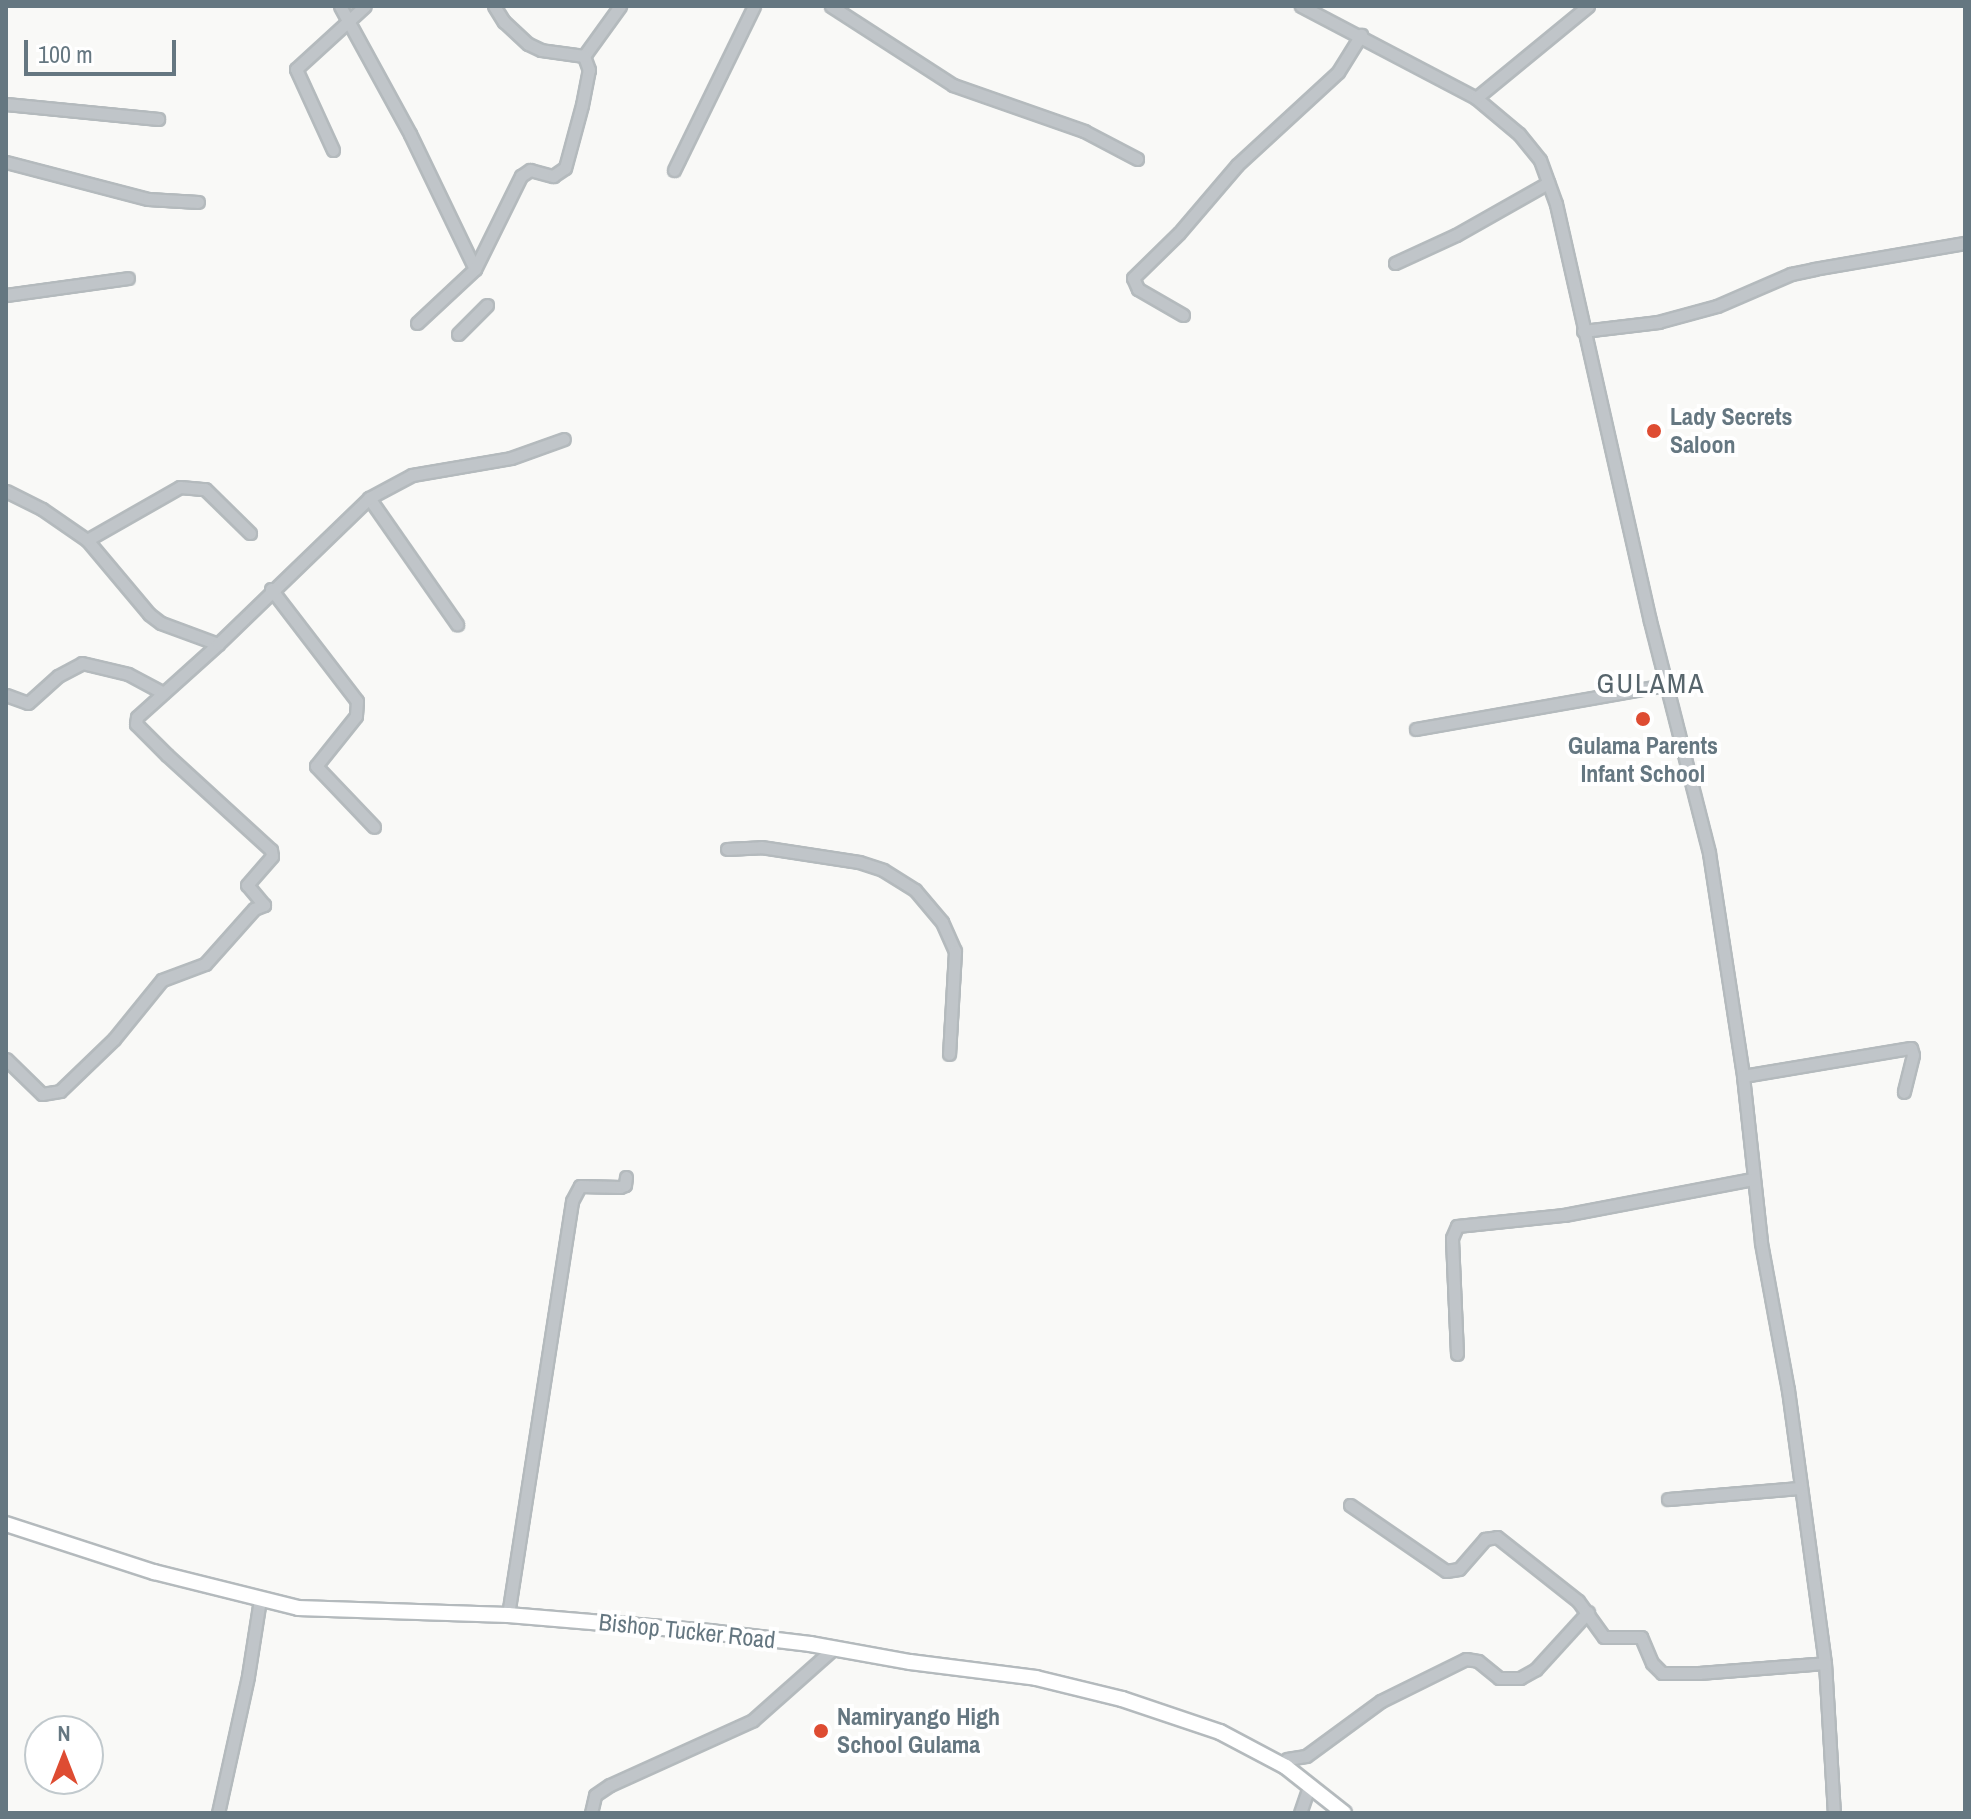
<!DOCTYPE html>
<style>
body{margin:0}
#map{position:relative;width:1971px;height:1819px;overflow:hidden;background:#f9f9f7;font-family:"Archivo Narrow",sans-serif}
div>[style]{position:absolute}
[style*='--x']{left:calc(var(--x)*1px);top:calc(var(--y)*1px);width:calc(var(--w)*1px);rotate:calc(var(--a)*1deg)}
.roads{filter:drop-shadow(2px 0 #b4babd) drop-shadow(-2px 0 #b4babd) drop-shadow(0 2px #b4babd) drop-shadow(0 -2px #b4babd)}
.minor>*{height:11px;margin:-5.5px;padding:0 5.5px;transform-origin:5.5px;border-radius:5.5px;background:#c0c5c9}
.major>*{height:14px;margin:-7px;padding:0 7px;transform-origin:7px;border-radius:7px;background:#fff}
.dots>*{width:22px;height:22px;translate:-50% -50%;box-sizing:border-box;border:4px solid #fff;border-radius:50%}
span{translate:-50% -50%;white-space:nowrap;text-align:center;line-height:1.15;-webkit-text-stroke:8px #fff;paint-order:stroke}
.poi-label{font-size:24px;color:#657781;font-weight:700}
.left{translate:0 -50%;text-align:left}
.street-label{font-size:24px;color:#657781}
.quarter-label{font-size:28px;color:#57656c;letter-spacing:2px}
.frame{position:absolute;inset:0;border:8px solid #657781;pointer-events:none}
.north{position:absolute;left:24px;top:1715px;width:80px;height:80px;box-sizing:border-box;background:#fff;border:2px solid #c1c9cd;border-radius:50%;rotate:0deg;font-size:22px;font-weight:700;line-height:32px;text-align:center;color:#657781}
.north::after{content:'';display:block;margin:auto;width:28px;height:36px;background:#de4c32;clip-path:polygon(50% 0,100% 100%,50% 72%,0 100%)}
.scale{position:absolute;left:24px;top:40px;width:152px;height:36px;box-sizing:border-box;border:4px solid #657781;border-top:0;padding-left:10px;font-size:24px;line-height:28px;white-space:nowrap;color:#657781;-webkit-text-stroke:6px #fff;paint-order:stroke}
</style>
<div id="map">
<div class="roads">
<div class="minor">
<div style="--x:340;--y:6;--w:146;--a:61.3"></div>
<div style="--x:410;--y:134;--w:150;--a:64.3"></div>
<div style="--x:831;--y:6;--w:145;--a:32.9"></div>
<div style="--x:953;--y:85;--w:139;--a:19.3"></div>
<div style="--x:1084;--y:131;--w:60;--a:27.8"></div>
<div style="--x:1301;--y:6;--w:198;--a:27.7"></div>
<div style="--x:1476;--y:98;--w:56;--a:39.9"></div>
<div style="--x:1519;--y:134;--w:33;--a:51"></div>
<div style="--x:1540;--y:160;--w:47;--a:70"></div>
<div style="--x:1556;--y:204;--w:427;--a:77.3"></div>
<div style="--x:1650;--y:621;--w:239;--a:75.7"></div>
<div style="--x:1709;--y:853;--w:226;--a:81.3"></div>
<div style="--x:1743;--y:1076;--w:168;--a:83.8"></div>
<div style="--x:1761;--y:1243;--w:149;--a:79.6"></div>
<div style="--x:1788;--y:1390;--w:275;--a:82.3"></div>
<div style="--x:1825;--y:1663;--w:150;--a:86.6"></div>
<div style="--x:584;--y:56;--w:62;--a:-54.2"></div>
<div style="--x:1476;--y:98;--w:145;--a:-39.4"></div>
<div style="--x:6;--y:104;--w:153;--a:5.6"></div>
<div style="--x:333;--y:150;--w:89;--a:-114.6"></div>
<div style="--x:296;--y:69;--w:93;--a:-42.4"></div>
<div style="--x:6;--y:162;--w:147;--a:14.6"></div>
<div style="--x:148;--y:199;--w:50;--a:3.4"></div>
<div style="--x:674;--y:170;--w:182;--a:-64"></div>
<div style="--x:1395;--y:263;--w:67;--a:-24.7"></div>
<div style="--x:1456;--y:235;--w:106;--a:-29.5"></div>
<div style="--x:6;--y:295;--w:123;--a:-7.9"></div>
<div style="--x:1183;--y:315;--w:52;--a:-150"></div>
<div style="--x:1138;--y:289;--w:12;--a:-114"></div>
<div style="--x:1133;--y:278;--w:64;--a:-44.4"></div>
<div style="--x:1179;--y:233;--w:89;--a:-49.5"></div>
<div style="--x:1237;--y:165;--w:137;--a:-42.6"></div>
<div style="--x:1338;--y:72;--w:44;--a:-58.1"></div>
<div style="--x:417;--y:323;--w:79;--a:-43"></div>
<div style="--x:475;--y:269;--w:104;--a:-63.7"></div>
<div style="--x:521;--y:176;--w:11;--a:-34"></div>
<div style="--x:530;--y:170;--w:24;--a:15"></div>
<div style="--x:553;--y:176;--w:14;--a:-34"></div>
<div style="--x:565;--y:168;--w:65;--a:-74.9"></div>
<div style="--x:582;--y:105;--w:36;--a:-79"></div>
<div style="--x:589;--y:70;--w:15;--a:-110"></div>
<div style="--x:584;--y:56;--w:43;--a:-172.1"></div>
<div style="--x:541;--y:50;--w:14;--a:-155"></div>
<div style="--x:528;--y:44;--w:33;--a:-137"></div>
<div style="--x:504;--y:22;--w:19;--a:-122"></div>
<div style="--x:1583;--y:331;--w:76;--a:-6.8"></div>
<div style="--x:1658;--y:322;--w:61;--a:-15.2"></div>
<div style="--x:1717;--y:306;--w:81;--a:-23.4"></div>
<div style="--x:1791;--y:274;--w:24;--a:-12"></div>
<div style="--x:1814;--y:269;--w:153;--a:-9.8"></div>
<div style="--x:458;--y:334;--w:41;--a:-45"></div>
<div style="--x:6;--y:491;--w:40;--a:26.6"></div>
<div style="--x:42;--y:509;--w:55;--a:34.6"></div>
<div style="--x:87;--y:540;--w:97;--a:50"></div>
<div style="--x:149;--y:614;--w:15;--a:37"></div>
<div style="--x:161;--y:623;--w:61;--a:20.2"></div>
<div style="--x:369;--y:498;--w:154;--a:55.1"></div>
<div style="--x:87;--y:540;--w:107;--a:-29.7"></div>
<div style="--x:180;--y:487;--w:25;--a:5"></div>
<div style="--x:205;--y:489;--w:63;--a:44.4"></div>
<div style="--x:271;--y:589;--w:141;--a:52.5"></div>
<div style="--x:357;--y:701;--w:15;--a:94"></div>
<div style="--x:356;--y:716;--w:64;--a:128.7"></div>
<div style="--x:316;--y:766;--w:84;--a:46.4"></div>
<div style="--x:6;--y:695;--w:23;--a:20"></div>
<div style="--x:28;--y:703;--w:40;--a:-42"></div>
<div style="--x:58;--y:676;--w:27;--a:-28"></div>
<div style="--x:82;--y:663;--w:47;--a:13.4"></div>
<div style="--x:128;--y:674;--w:40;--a:28"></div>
<div style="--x:1416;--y:729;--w:254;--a:-10"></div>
<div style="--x:727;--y:849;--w:34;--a:-3"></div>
<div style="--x:761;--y:847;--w:99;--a:8.7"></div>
<div style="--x:859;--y:862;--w:25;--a:18"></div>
<div style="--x:883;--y:870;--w:38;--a:32"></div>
<div style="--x:915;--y:890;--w:42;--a:49.8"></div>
<div style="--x:942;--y:922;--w:32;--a:66"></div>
<div style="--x:955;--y:951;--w:103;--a:93.3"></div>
<div style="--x:6;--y:1059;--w:50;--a:44.2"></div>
<div style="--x:42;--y:1094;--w:18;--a:-9"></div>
<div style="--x:60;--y:1091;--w:75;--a:-43.9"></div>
<div style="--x:114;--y:1039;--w:76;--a:-50.9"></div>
<div style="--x:162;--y:980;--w:46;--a:-20.4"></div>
<div style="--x:205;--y:964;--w:74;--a:-48.3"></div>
<div style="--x:254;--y:909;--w:11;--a:-22"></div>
<div style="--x:264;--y:905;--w:26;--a:-130"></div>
<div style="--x:247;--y:885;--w:38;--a:-49"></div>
<div style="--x:272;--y:856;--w:6;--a:-99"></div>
<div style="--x:271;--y:850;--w:141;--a:-137.6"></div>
<div style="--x:167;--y:755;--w:44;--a:-135"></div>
<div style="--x:136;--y:724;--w:7;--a:-82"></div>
<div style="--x:137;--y:717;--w:109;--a:-42"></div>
<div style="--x:218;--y:644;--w:210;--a:-44"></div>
<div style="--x:369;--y:498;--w:49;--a:-28.1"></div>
<div style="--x:412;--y:475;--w:100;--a:-9.7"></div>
<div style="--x:511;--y:458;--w:56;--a:-19.7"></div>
<div style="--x:1743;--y:1076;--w:170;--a:-9.5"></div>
<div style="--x:1911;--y:1048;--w:7;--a:74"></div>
<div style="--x:1913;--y:1055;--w:38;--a:104"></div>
<div style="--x:1457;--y:1354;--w:116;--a:-92.5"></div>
<div style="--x:1452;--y:1238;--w:13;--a:-67"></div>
<div style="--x:1457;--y:1226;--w:108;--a:-5.9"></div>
<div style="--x:1564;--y:1215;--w:192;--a:-10.8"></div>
<div style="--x:1668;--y:1499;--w:132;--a:-4.8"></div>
<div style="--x:1350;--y:1505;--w:116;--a:34.5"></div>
<div style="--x:1446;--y:1571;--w:13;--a:-9"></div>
<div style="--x:1459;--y:1569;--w:40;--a:-49"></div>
<div style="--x:1485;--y:1539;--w:12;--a:-9"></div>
<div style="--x:1497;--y:1537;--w:103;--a:38.3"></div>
<div style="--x:1578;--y:1601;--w:44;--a:54.2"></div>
<div style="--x:1604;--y:1637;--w:37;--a:0"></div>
<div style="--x:1641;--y:1637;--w:28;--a:67"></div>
<div style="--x:1652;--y:1663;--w:14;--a:45"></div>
<div style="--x:1662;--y:1673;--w:37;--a:0"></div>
<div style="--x:1699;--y:1673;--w:126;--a:-4.5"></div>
<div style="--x:508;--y:1615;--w:419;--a:-81.2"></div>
<div style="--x:572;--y:1201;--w:17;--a:-62"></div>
<div style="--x:580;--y:1186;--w:40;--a:1.4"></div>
<div style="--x:620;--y:1187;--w:5;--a:-22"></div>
<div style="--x:625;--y:1185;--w:8;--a:-83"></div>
<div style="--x:1287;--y:1759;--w:19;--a:-9"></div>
<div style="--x:1306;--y:1756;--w:93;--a:-36.3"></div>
<div style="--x:1381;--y:1701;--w:95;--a:-26.3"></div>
<div style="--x:1466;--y:1659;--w:12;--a:9"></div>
<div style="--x:1478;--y:1661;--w:27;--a:39"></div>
<div style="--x:1499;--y:1678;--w:21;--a:0"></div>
<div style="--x:1520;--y:1678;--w:18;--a:-29"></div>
<div style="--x:1536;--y:1669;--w:77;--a:-47.6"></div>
<div style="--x:218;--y:1813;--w:140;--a:-77.6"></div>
<div style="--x:248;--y:1676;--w:78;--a:-81.1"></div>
<div style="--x:591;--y:1813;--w:18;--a:-77"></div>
<div style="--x:595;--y:1795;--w:18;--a:-34"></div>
<div style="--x:610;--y:1785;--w:157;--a:-24.4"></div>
<div style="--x:753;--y:1720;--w:108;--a:-41.6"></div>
<div style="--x:1300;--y:1813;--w:28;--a:-71"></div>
</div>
<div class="major">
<div style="--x:6;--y:1524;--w:156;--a:18"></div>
<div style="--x:154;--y:1572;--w:148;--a:14"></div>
<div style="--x:298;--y:1608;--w:210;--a:1.9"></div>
<div style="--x:508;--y:1615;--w:203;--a:4.8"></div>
<div style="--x:710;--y:1632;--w:101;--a:6.8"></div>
<div style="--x:810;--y:1644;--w:102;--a:10.2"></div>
<div style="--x:910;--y:1662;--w:127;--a:7.2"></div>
<div style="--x:1036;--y:1678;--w:89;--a:13.7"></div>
<div style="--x:1122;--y:1699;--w:103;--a:18.6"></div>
<div style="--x:1220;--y:1732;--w:75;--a:27.9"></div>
<div style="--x:1286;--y:1767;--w:74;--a:38.4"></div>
</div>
</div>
<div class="dots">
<div style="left:1654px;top:431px;background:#de4c32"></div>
<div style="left:1643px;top:719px;background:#de4c32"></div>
<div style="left:821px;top:1731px;background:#de4c32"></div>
</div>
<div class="poi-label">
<span class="left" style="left:1670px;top:431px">Lady Secrets<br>Saloon</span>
<span style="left:1643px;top:760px">Gulama Parents<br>Infant School</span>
<span class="left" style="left:837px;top:1731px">Namiryango High<br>School Gulama</span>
</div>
<div class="street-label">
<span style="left:687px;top:1631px;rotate:6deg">Bishop Tucker Road</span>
</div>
<div class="quarter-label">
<span style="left:1651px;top:683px">GULAMA</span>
</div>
<div class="frame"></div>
<div class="north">N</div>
<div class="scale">100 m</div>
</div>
